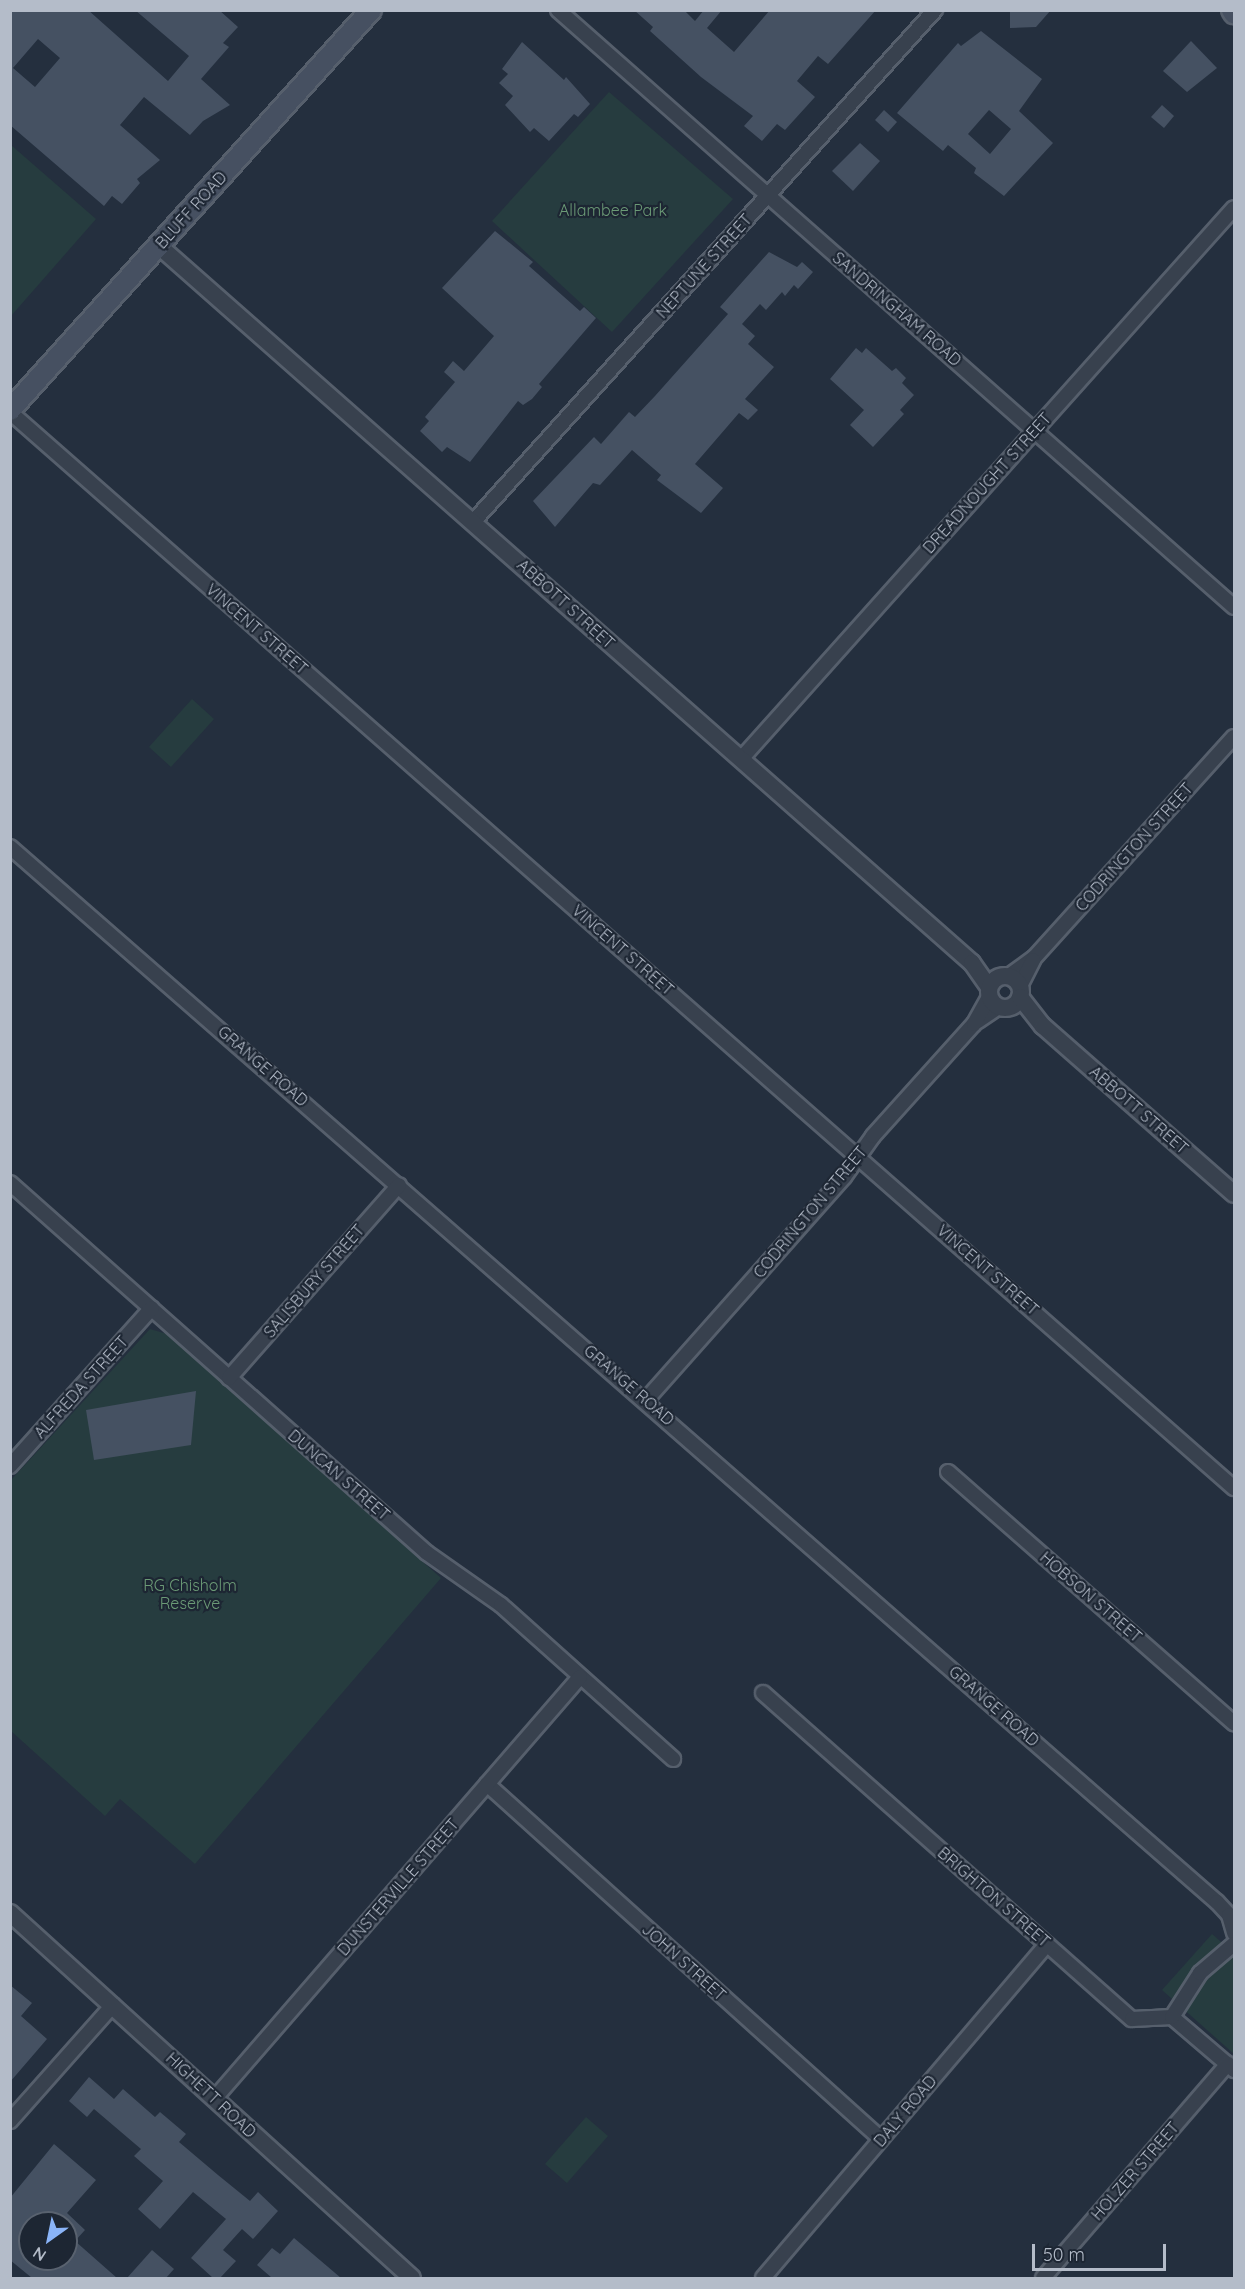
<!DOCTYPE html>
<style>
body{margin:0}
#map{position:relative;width:1245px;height:2289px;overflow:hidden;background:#242f3e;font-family:Quicksand,sans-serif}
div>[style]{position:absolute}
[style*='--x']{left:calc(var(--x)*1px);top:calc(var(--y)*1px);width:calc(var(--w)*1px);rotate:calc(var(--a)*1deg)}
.green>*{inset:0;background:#263c3f}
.building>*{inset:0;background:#455162}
.roads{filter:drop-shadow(2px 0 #565f6c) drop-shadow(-2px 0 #565f6c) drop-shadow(0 2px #565f6c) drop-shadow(0 -2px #565f6c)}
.minor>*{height:14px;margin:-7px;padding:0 7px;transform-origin:7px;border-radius:7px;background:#38414e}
.tertiary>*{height:16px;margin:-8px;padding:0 8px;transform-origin:8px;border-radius:8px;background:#38414e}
.tertiary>.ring{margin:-8px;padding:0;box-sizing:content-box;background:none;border:16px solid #38414e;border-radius:50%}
.secondary>*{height:20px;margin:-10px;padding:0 10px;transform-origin:10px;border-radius:10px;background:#465061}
span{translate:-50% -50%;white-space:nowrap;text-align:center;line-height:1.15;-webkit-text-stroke:4.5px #1d2633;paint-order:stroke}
.street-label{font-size:16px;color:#b4bcc9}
.park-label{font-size:16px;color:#6b9a76}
.frame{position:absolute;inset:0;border:12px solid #b4bcc9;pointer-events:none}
.north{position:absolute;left:18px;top:2211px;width:60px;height:60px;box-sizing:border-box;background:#1d2633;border:2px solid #59626f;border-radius:50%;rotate:213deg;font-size:16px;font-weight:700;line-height:24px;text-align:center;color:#b4bcc9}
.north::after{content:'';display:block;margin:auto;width:21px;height:27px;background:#8ab4f8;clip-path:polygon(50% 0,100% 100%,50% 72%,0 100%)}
.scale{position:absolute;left:1032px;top:2244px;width:134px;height:27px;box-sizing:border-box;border:3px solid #b4bcc9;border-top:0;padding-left:8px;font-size:18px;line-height:21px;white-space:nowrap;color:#b4bcc9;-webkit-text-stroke:4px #1d2633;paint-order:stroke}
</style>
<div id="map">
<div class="green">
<div style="clip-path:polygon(609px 92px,733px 199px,612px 332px,492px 221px)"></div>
<div style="clip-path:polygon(11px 145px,96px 219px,11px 316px)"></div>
<div style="clip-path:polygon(192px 699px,214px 719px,171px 767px,149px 747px)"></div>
<div style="clip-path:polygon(150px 1329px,167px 1334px,441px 1578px,195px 1864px,120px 1799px,105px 1816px,11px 1731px,11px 1480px)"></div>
<div style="clip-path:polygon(1212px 1934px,1234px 1953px,1234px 2054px,1162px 1990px)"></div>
<div style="clip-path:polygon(586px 2117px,608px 2136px,567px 2183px,545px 2164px)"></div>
</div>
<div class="building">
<div style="clip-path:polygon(evenodd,10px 10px,88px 10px,168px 81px,189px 56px,135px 10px,219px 10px,238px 27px,223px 43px,229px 47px,201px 79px,230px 105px,203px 121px,190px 135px,144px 97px,120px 125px,160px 160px,137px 179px,140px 183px,122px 204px,112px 196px,104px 206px,10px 125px,10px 10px,38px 39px,60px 58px,35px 87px,13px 68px,38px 39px)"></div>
<div style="clip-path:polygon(634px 10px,684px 10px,695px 21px,704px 10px,722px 10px,707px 28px,734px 52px,770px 10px,876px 10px,828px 64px,818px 56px,797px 81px,815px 97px,785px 130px,777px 124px,762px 141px,744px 126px,753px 116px,701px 77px,650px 31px,653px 27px)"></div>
<div style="clip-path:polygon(1010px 10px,1051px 10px,1036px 27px,1010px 28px)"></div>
<div style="clip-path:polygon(evenodd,981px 31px,1042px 79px,1019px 111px,1053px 143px,1004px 196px,974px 173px,976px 168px,948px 145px,943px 151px,897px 113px,958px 43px,961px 46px,981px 31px,989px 110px,1011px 129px,990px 154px,968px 134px,989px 110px)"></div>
<div style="clip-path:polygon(1191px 41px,1217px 68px,1187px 92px,1163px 71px)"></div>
<div style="clip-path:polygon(522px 42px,564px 80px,566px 77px,590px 104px,578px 117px,574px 114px,549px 141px,534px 128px,530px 132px,505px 105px,513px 96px,499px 83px,508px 74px,502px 69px)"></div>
<div style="clip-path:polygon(1162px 105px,1174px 116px,1164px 128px,1151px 117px)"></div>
<div style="clip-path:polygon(884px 110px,897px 122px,888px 132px,875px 120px)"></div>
<div style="clip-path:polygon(860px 143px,880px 161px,853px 191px,832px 171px)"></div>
<div style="clip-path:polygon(495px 231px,533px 262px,529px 266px,580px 311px,584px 307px,596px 318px,539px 384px,542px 387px,532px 399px,523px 405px,518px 401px,470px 462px,447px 447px,442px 452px,420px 431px,429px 421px,425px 417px,455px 382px,444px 372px,453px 361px,464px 371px,494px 336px,442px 288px)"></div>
<div style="clip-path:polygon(769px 252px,797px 267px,802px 262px,813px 272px,798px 289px,794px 285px,785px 296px,782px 292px,766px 310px,760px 304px,742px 324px,755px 336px,748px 344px,774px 367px,745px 399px,758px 410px,748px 420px,739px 413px,695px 464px,723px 488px,701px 513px,657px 480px,661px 475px,632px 450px,600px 485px,593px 483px,555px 527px,533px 501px,594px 437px,601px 444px,629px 412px,635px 417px,655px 396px,728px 314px,720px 307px)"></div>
<div style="clip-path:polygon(856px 348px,862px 353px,866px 348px,892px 371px,896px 368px,906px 378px,902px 383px,914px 395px,900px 410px,904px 414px,873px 447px,850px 425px,864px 410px,830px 379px)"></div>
<div style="clip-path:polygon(196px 1391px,191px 1445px,94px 1460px,86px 1410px)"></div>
<div style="clip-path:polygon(10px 1985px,32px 2003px,21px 2016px,47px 2039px,10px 2082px)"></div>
<div style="clip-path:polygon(89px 2077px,114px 2099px,123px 2089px,155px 2117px,160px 2112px,186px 2134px,179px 2142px,218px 2175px,250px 2201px,258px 2192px,278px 2211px,253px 2239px,242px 2229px,223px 2250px,236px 2261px,220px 2278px,213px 2278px,191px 2258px,226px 2219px,193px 2192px,160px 2229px,138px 2209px,163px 2181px,134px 2156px,141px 2149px,94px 2109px,87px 2117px,69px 2101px)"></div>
<div style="clip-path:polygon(evenodd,54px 2144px,96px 2180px,67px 2213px,85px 2230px,75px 2241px,117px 2278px,32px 2278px,10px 2260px,10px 2198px,54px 2144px,30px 2223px,66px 2223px,66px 2259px,30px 2259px,30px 2223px)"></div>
<div style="clip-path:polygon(294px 2238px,341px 2278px,272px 2278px,257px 2265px,272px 2248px,280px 2254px)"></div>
<div style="clip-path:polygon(152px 2250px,174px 2269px,166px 2278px,127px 2278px)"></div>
</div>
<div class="roads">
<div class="minor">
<div style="--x:558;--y:10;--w:902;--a:41.45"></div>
<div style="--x:10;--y:412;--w:1630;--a:41.32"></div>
<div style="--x:473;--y:522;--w:690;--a:-47.94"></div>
<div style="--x:741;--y:759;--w:739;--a:-48.18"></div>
<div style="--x:10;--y:847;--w:1603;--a:41.16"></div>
<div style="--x:1217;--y:1902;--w:18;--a:47"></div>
<div style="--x:1229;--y:1915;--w:19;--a:74"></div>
<div style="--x:1009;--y:976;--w:31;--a:-36"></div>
<div style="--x:1034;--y:958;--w:298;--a:-47.9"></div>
<div style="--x:1020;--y:986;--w:29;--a:-63"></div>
<div style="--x:978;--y:1021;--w:25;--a:-34"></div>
<div style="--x:10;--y:1183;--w:557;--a:41.58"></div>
<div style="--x:427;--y:1553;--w:90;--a:35.1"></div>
<div style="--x:501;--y:1605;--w:231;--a:41.8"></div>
<div style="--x:229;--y:1378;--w:257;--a:-48.6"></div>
<div style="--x:646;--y:1400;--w:298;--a:-48.4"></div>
<div style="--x:844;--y:1177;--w:50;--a:-54.7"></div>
<div style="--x:873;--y:1136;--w:151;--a:-48"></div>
<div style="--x:974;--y:1024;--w:31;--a:-61"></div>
<div style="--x:10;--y:1466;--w:212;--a:-48.1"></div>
<div style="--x:948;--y:1472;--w:381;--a:41.3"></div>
<div style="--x:763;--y:1693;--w:492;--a:41.5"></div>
<div style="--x:1132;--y:2019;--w:40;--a:-2.9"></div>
<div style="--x:1172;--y:2017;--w:82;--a:40.5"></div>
<div style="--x:487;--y:1784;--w:530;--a:42.02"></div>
<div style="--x:1172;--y:2017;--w:52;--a:-57.5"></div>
<div style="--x:1200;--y:1973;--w:45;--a:-40.5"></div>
<div style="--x:215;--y:2098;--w:557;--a:-49.08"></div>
<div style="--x:10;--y:2121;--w:155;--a:-48.4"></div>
<div style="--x:763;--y:2278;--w:438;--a:-49.6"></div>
<div style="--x:1043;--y:2278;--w:283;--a:-49.2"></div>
</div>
<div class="tertiary">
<div style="--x:159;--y:246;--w:1084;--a:41.41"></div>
<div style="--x:972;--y:963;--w:29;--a:55"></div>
<div class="ring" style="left:989px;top:976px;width:16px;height:16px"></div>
<div style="--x:1020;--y:997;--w:37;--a:52"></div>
<div style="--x:1043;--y:1026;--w:254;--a:41.3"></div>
<div style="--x:10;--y:1913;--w:543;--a:42.24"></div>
</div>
<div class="secondary">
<div style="--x:1232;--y:10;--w:4;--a:56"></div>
<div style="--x:10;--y:410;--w:539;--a:-47.93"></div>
</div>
</div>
<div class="street-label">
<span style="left:191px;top:210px;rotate:-48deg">BLUFF ROAD</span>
<span style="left:704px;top:266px;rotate:-48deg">NEPTUNE STREET</span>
<span style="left:897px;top:309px;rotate:41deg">SANDRINGHAM ROAD</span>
<span style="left:987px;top:483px;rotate:-48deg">DREADNOUGHT STREET</span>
<span style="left:566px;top:604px;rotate:42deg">ABBOTT STREET</span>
<span style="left:257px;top:629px;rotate:41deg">VINCENT STREET</span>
<span style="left:1134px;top:847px;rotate:-48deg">CODRINGTON STREET</span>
<span style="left:623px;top:950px;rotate:41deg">VINCENT STREET</span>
<span style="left:263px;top:1066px;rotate:41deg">GRANGE ROAD</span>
<span style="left:1139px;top:1110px;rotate:41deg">ABBOTT STREET</span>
<span style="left:810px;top:1212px;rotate:-50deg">CODRINGTON STREET</span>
<span style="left:988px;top:1270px;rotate:41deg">VINCENT STREET</span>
<span style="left:314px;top:1281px;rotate:-49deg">SALISBURY STREET</span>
<span style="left:629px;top:1385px;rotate:41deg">GRANGE ROAD</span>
<span style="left:81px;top:1387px;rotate:-48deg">ALFREDA STREET</span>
<span style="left:339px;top:1475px;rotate:41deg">DUNCAN STREET</span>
<span style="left:1091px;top:1597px;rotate:41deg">HOBSON STREET</span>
<span style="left:994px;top:1706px;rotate:41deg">GRANGE ROAD</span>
<span style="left:398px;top:1887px;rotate:-49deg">DUNSTERVILLE STREET</span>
<span style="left:994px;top:1897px;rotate:41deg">BRIGHTON STREET</span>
<span style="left:684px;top:1962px;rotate:42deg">JOHN STREET</span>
<span style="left:211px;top:2095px;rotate:43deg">HIGHETT ROAD</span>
<span style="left:905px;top:2111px;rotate:-50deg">DALY ROAD</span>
<span style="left:1135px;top:2171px;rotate:-49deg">HOLZER STREET</span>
</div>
<div class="park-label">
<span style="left:613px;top:210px">Allambee Park</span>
<span style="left:190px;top:1594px">RG Chisholm<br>Reserve</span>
</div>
<div class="frame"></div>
<div class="north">N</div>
<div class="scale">50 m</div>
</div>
